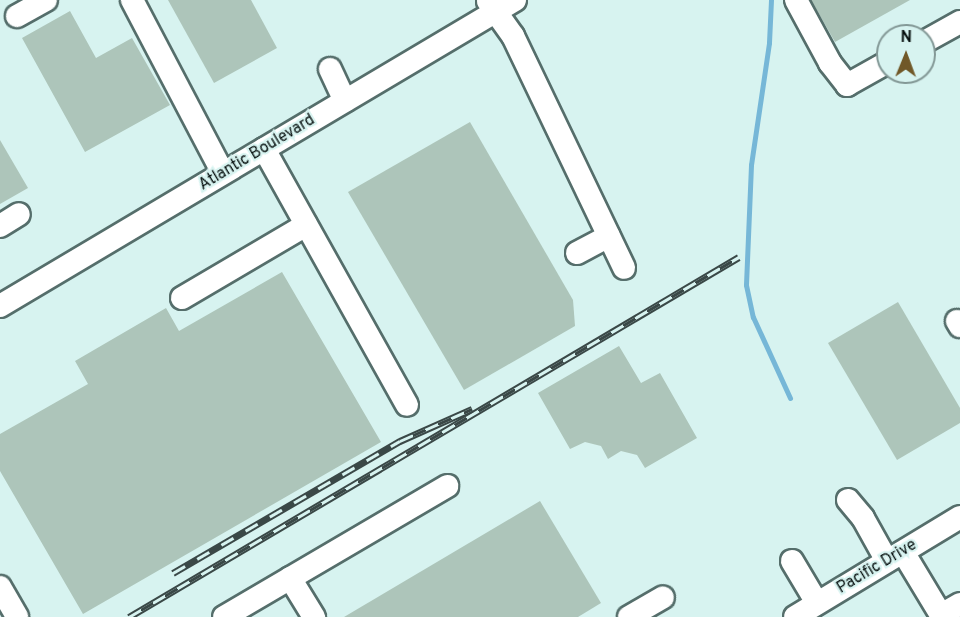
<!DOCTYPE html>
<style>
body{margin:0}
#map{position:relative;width:960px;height:617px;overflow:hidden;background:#d7f3f0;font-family:Overpass,sans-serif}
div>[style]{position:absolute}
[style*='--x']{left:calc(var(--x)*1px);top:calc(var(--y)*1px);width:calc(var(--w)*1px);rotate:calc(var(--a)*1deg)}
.stream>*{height:5px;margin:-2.5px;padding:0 2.5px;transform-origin:2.5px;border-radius:2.5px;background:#76b7d7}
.building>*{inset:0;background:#adc5ba}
.roads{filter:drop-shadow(2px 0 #556e6b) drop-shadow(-2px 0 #556e6b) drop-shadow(0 2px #556e6b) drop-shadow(0 -2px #556e6b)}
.minor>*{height:22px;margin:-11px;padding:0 11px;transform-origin:11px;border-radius:11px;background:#fff}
.rail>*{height:7px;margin-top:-3.5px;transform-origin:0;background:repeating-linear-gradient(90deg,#d7f3f0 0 14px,#3a4847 0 28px);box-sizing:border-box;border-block:2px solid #3a4847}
span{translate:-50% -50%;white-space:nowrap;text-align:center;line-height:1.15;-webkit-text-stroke:4.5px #d7f3f0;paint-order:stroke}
.street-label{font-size:16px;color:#060f0e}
.north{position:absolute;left:876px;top:24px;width:60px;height:60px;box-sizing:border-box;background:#d7f3f0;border:2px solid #839896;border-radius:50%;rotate:1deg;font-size:16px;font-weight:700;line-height:24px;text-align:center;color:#060f0e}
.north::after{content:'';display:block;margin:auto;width:21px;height:27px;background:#705828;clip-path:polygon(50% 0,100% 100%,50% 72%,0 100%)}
</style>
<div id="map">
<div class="stream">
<div style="--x:771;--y:0;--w:43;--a:92.7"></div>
<div style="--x:769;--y:43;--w:123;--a:98.4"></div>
<div style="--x:751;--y:165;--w:120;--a:92.4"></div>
<div style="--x:746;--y:285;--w:33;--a:78"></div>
<div style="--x:753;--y:317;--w:89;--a:65.4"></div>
</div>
<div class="building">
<div style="clip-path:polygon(168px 0,251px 0,277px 48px,214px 83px)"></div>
<div style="clip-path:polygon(811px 0,910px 0,835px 42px)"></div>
<div style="clip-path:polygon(70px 11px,96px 58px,132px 38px,170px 105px,85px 152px,22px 38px)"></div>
<div style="clip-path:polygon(470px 122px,573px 300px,575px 326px,464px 390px,348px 192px)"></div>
<div style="clip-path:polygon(0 140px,28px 188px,0 204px)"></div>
<div style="clip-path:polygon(282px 272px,381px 442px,83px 614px,0 471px,0 434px,88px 384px,75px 361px,166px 308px,179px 331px)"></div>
<div style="clip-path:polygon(898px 302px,960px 408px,960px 423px,897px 460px,828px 343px)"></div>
<div style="clip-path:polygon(619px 346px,641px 383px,660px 373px,697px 438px,645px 468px,637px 455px,621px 451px,608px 459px,601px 446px,585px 442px,570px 449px,538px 393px)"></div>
<div style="clip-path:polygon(540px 501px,601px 603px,578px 617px,344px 617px)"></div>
</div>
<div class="roads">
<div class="minor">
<div style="--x:132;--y:0;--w:195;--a:62.3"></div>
<div style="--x:796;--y:0;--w:72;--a:61.6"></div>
<div style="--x:830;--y:63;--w:28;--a:52"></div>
<div style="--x:847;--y:85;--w:47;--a:-29.3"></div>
<div style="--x:488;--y:1;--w:43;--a:54.5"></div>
<div style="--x:513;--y:36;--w:257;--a:64.4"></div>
<div style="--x:17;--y:16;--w:33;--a:-29"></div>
<div style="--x:924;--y:42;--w:41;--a:-29.1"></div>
<div style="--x:330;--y:69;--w:35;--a:65"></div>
<div style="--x:264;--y:149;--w:293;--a:60.8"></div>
<div style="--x:0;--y:226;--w:22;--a:-32"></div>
<div style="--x:577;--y:253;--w:36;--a:-28"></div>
<div style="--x:182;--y:298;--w:144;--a:-30.5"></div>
<div style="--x:0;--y:306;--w:599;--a:-30.72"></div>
<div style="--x:957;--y:321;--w:6;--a:59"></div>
<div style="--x:848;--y:500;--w:23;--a:50"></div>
<div style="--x:863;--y:518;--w:49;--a:60.8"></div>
<div style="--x:903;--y:552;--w:74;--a:58.9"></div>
<div style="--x:941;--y:615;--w:22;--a:-30"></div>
<div style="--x:792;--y:561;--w:49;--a:59.2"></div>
<div style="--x:290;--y:578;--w:46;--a:58.4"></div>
<div style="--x:0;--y:587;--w:34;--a:60"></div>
<div style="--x:224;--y:617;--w:259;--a:-30.4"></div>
<div style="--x:629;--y:617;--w:39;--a:-30"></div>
<div style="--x:795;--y:617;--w:193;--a:-31.2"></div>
</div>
</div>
<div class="rail">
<div style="--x:173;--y:573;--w:263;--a:-30.2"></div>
<div style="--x:400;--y:441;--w:79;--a:-24"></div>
<div style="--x:129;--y:617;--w:708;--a:-30.55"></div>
</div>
<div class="street-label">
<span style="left:257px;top:153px;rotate:-31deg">Atlantic Boulevard</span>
<span style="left:877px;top:567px;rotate:-31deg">Pacific Drive</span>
</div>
<div class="north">N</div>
</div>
